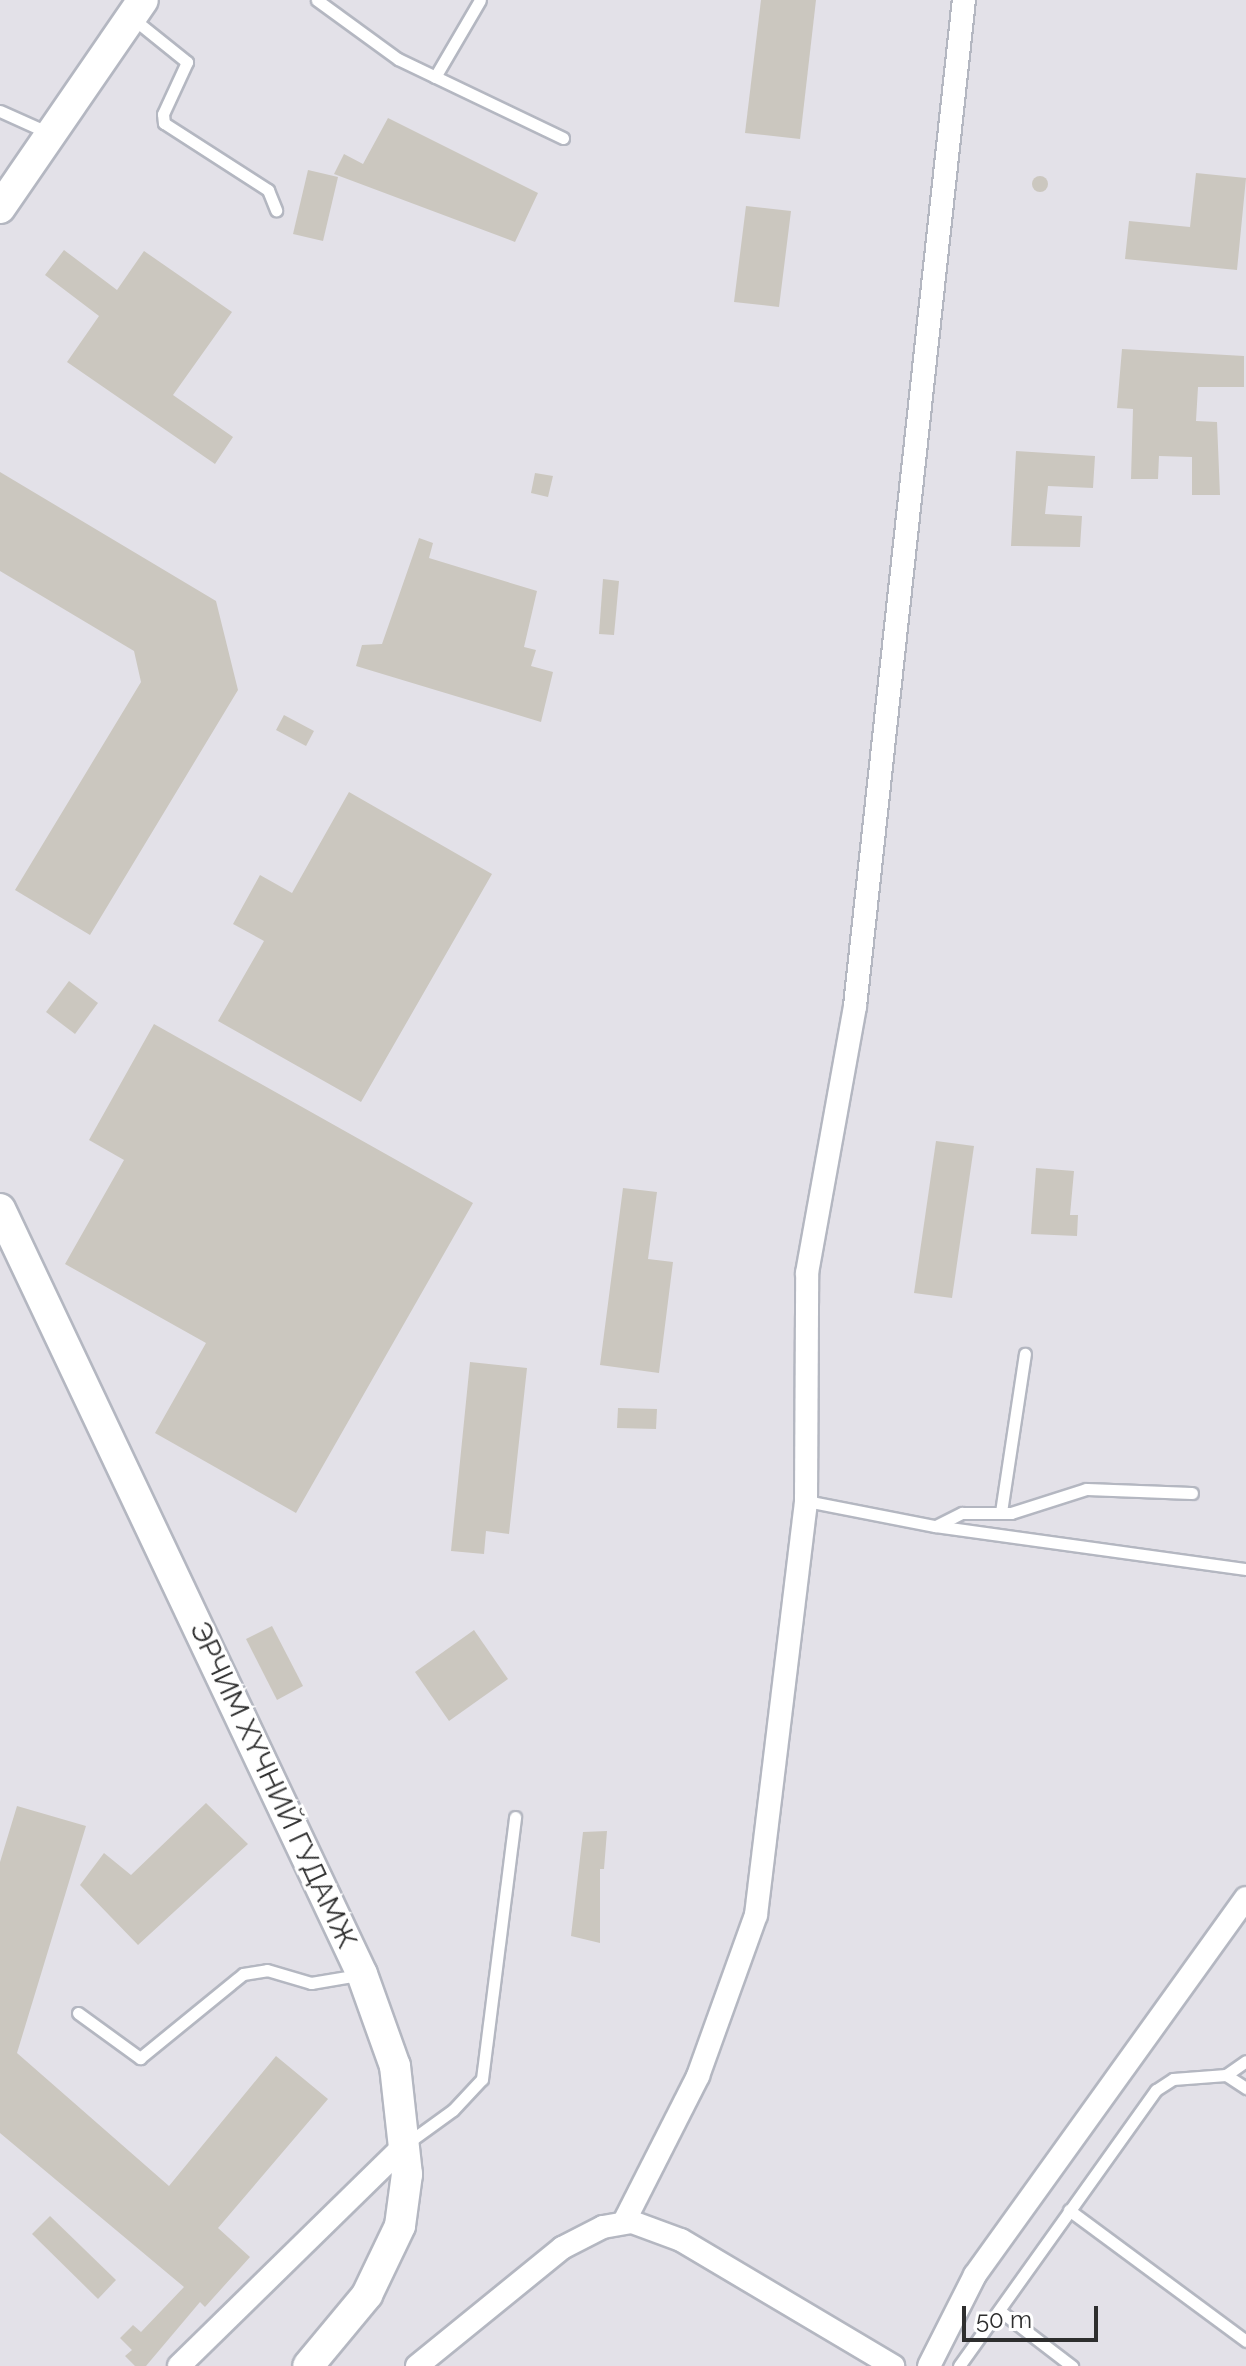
<!DOCTYPE html>
<meta charset="utf-8">
<style>
body{margin:0}
#map{position:relative;width:1246px;height:2366px;overflow:hidden;background:#efe9e1;font-family:Raleway,sans-serif}
div>[style]{position:absolute}
[style*='--x']{left:calc(var(--x)*1px);top:calc(var(--y)*1px);width:calc(var(--w)*1px);rotate:calc(var(--a)*1deg)}
.industrial>*{inset:0;background:#e3e1e8}
.building>*{inset:0;background:#cbc7bf}
.round{border-radius:50%}
.roads{filter:drop-shadow(2px 0 #b4b7c1) drop-shadow(-2px 0 #b4b7c1) drop-shadow(0 2px #b4b7c1) drop-shadow(0 -2px #b4b7c1)}
.service>*{height:11px;margin:-5.5px;padding:0 5.5px;transform-origin:5.5px;border-radius:5.5px;background:#fff}
.minor>*{height:22px;margin:-11px;padding:0 11px;transform-origin:11px;border-radius:11px;background:#fff}
.secondary>*{height:30px;margin:-15px;padding:0 15px;transform-origin:15px;border-radius:15px;background:#fff}
span{translate:-50% -50%;white-space:nowrap;text-align:center;line-height:1.15;-webkit-text-stroke:6px #fff;paint-order:stroke}
.street-label{font-size:28px;color:#2e2e2e}
.scale{position:absolute;left:962px;top:2306px;width:136px;height:36px;box-sizing:border-box;border:4px solid #2e2e2e;border-top:0;padding-left:10px;font-size:24px;line-height:28px;white-space:nowrap;color:#2e2e2e;-webkit-text-stroke:6px #fff;paint-order:stroke}
</style>
<div id="map">
<div class="industrial">
<div style="clip-path:polygon(0 0,1246px 0,1246px 2366px,0 2366px)"></div>
</div>
<div class="building">
<div style="clip-path:polygon(761px 0,816px 0,800px 139px,745px 133px)"></div>
<div style="clip-path:polygon(388px 118px,538px 193px,515px 242px,334px 174px,344px 154px,363px 164px)"></div>
<div style="clip-path:polygon(308px 170px,338px 177px,323px 241px,293px 234px)"></div>
<div style="clip-path:polygon(1196px 173px,1246px 178px,1237px 270px,1125px 259px,1129px 221px,1190px 227px)"></div>
<div class="round" style="left:1032px;top:176px;width:16px;height:16px"></div>
<div style="clip-path:polygon(746px 206px,791px 211px,779px 307px,734px 302px)"></div>
<div style="clip-path:polygon(64px 250px,117px 290px,144px 251px,232px 312px,173px 395px,233px 437px,215px 464px,67px 362px,99px 316px,45px 275px)"></div>
<div style="clip-path:polygon(1122px 349px,1244px 356px,1244px 387px,1198px 387px,1196px 421px,1217px 422px,1220px 495px,1192px 495px,1192px 457px,1159px 456px,1158px 479px,1131px 479px,1133px 409px,1117px 408px)"></div>
<div style="clip-path:polygon(1016px 451px,1095px 456px,1093px 488px,1048px 486px,1045px 514px,1082px 516px,1080px 547px,1011px 546px)"></div>
<div style="clip-path:polygon(0 472px,216px 601px,238px 690px,90px 935px,15px 890px,141px 682px,134px 651px,0 571px)"></div>
<div style="clip-path:polygon(535px 473px,553px 476px,548px 497px,531px 493px)"></div>
<div style="clip-path:polygon(419px 538px,433px 543px,429px 558px,537px 591px,524px 647px,536px 650px,531px 666px,553px 672px,541px 722px,356px 666px,362px 645px,382px 644px)"></div>
<div style="clip-path:polygon(603px 579px,619px 581px,614px 635px,599px 634px)"></div>
<div style="clip-path:polygon(284px 715px,314px 731px,306px 746px,276px 730px)"></div>
<div style="clip-path:polygon(349px 792px,492px 874px,361px 1102px,218px 1021px,264px 941px,233px 924px,260px 875px,292px 893px)"></div>
<div style="clip-path:polygon(69px 981px,98px 1003px,75px 1034px,46px 1012px)"></div>
<div style="clip-path:polygon(154px 1024px,473px 1203px,296px 1513px,155px 1433px,206px 1343px,65px 1264px,124px 1160px,89px 1140px)"></div>
<div style="clip-path:polygon(936px 1141px,974px 1146px,952px 1298px,914px 1293px)"></div>
<div style="clip-path:polygon(1036px 1168px,1074px 1171px,1070px 1215px,1078px 1215px,1077px 1236px,1031px 1234px)"></div>
<div style="clip-path:polygon(623px 1188px,657px 1192px,648px 1259px,673px 1262px,659px 1373px,600px 1365px)"></div>
<div style="clip-path:polygon(470px 1362px,527px 1368px,509px 1534px,486px 1531px,484px 1554px,451px 1551px)"></div>
<div style="clip-path:polygon(618px 1408px,657px 1409px,656px 1429px,617px 1428px)"></div>
<div style="clip-path:polygon(272px 1626px,303px 1686px,277px 1700px,246px 1639px)"></div>
<div style="clip-path:polygon(474px 1630px,508px 1679px,449px 1721px,415px 1672px)"></div>
<div style="clip-path:polygon(206px 1803px,248px 1844px,138px 1945px,80px 1885px,104px 1853px,131px 1875px)"></div>
<div style="clip-path:polygon(17px 1806px,86px 1826px,17px 2053px,169px 2186px,276px 2056px,328px 2099px,218px 2228px,250px 2257px,205px 2307px,200px 2302px,146px 2366px,135px 2366px,125px 2356px,132px 2350px,120px 2338px,133px 2325px,141px 2332px,184px 2287px,0 2133px,0 1862px)"></div>
<div style="clip-path:polygon(607px 1831px,604px 1869px,600px 1869px,600px 1943px,571px 1936px,583px 1832px)"></div>
<div style="clip-path:polygon(50px 2216px,116px 2280px,98px 2299px,32px 2234px)"></div>
</div>
<div class="roads">
<div class="service">
<div style="--x:317;--y:0;--w:100;--a:36.1"></div>
<div style="--x:398;--y:59;--w:183;--a:25.6"></div>
<div style="--x:131;--y:17;--w:72;--a:38.8"></div>
<div style="--x:187;--y:62;--w:57;--a:114.8"></div>
<div style="--x:163;--y:114;--w:9;--a:84"></div>
<div style="--x:164;--y:123;--w:124;--a:32.8"></div>
<div style="--x:268;--y:190;--w:22;--a:68"></div>
<div style="--x:435;--y:77;--w:89;--a:-59.7"></div>
<div style="--x:0;--y:111;--w:54;--a:24.2"></div>
<div style="--x:806;--y:1501;--w:131;--a:11"></div>
<div style="--x:935;--y:1526;--w:314;--a:7.9"></div>
<div style="--x:1001;--y:1512;--w:160;--a:-81.4"></div>
<div style="--x:936;--y:1526;--w:29;--a:-27"></div>
<div style="--x:962;--y:1513;--w:49;--a:0"></div>
<div style="--x:1011;--y:1513;--w:79;--a:-17.7"></div>
<div style="--x:1086;--y:1489;--w:106;--a:2.2"></div>
<div style="--x:78;--y:2013;--w:77;--a:36"></div>
<div style="--x:140;--y:2058;--w:133;--a:-39.2"></div>
<div style="--x:243;--y:1974;--w:24;--a:-9"></div>
<div style="--x:267;--y:1970;--w:46;--a:16.5"></div>
<div style="--x:311;--y:1983;--w:49;--a:-9.5"></div>
<div style="--x:1226;--y:2075;--w:24;--a:33"></div>
<div style="--x:406;--y:2144;--w:58;--a:-35.9"></div>
<div style="--x:453;--y:2110;--w:42;--a:-46.9"></div>
<div style="--x:482;--y:2079;--w:264;--a:-82.8"></div>
<div style="--x:1069;--y:2210;--w:220;--a:36.5"></div>
<div style="--x:1000;--y:2311;--w:91;--a:37.4"></div>
<div style="--x:959;--y:2366;--w:339;--a:-54.5"></div>
<div style="--x:1156;--y:2090;--w:20;--a:-33"></div>
<div style="--x:1173;--y:2079;--w:53;--a:-4.3"></div>
<div style="--x:1226;--y:2075;--w:24;--a:-35"></div>
</div>
<div class="minor">
<div style="--x:624;--y:2222;--w:164;--a:-63.1"></div>
<div style="--x:698;--y:2076;--w:171;--a:-70.2"></div>
<div style="--x:756;--y:1915;--w:417;--a:-83.1"></div>
<div style="--x:806;--y:1501;--w:228;--a:-89.7"></div>
<div style="--x:807;--y:1273;--w:271;--a:-79.8"></div>
<div style="--x:855;--y:1006;--w:1012;--a:-83.82"></div>
<div style="--x:179;--y:2366;--w:318;--a:-44.4"></div>
<div style="--x:417;--y:2366;--w:187;--a:-39.1"></div>
<div style="--x:562;--y:2248;--w:46;--a:-27.1"></div>
<div style="--x:603;--y:2227;--w:29;--a:-10"></div>
<div style="--x:632;--y:2222;--w:52;--a:20.2"></div>
<div style="--x:681;--y:2240;--w:247;--a:30.7"></div>
<div style="--x:929;--y:2366;--w:102;--a:-63.2"></div>
<div style="--x:975;--y:2275;--w:464;--a:-54.3"></div>
</div>
<div class="secondary">
<div style="--x:0;--y:208;--w:252;--a:-55.5"></div>
<div style="--x:0;--y:1209;--w:846;--a:64.68"></div>
<div style="--x:362;--y:1974;--w:98;--a:70.3"></div>
<div style="--x:395;--y:2066;--w:109;--a:83.7"></div>
<div style="--x:407;--y:2174;--w:52;--a:97.7"></div>
<div style="--x:400;--y:2226;--w:76;--a:115.6"></div>
<div style="--x:367;--y:2295;--w:92;--a:129.7"></div>
</div>
</div>
<div class="street-label">
<span style="left:273px;top:1785px;rotate:65deg">ЭРЧИМ ХҮЧНИЙ ГУДАМЖ</span>
</div>
<div class="scale">50 m</div>
</div>
